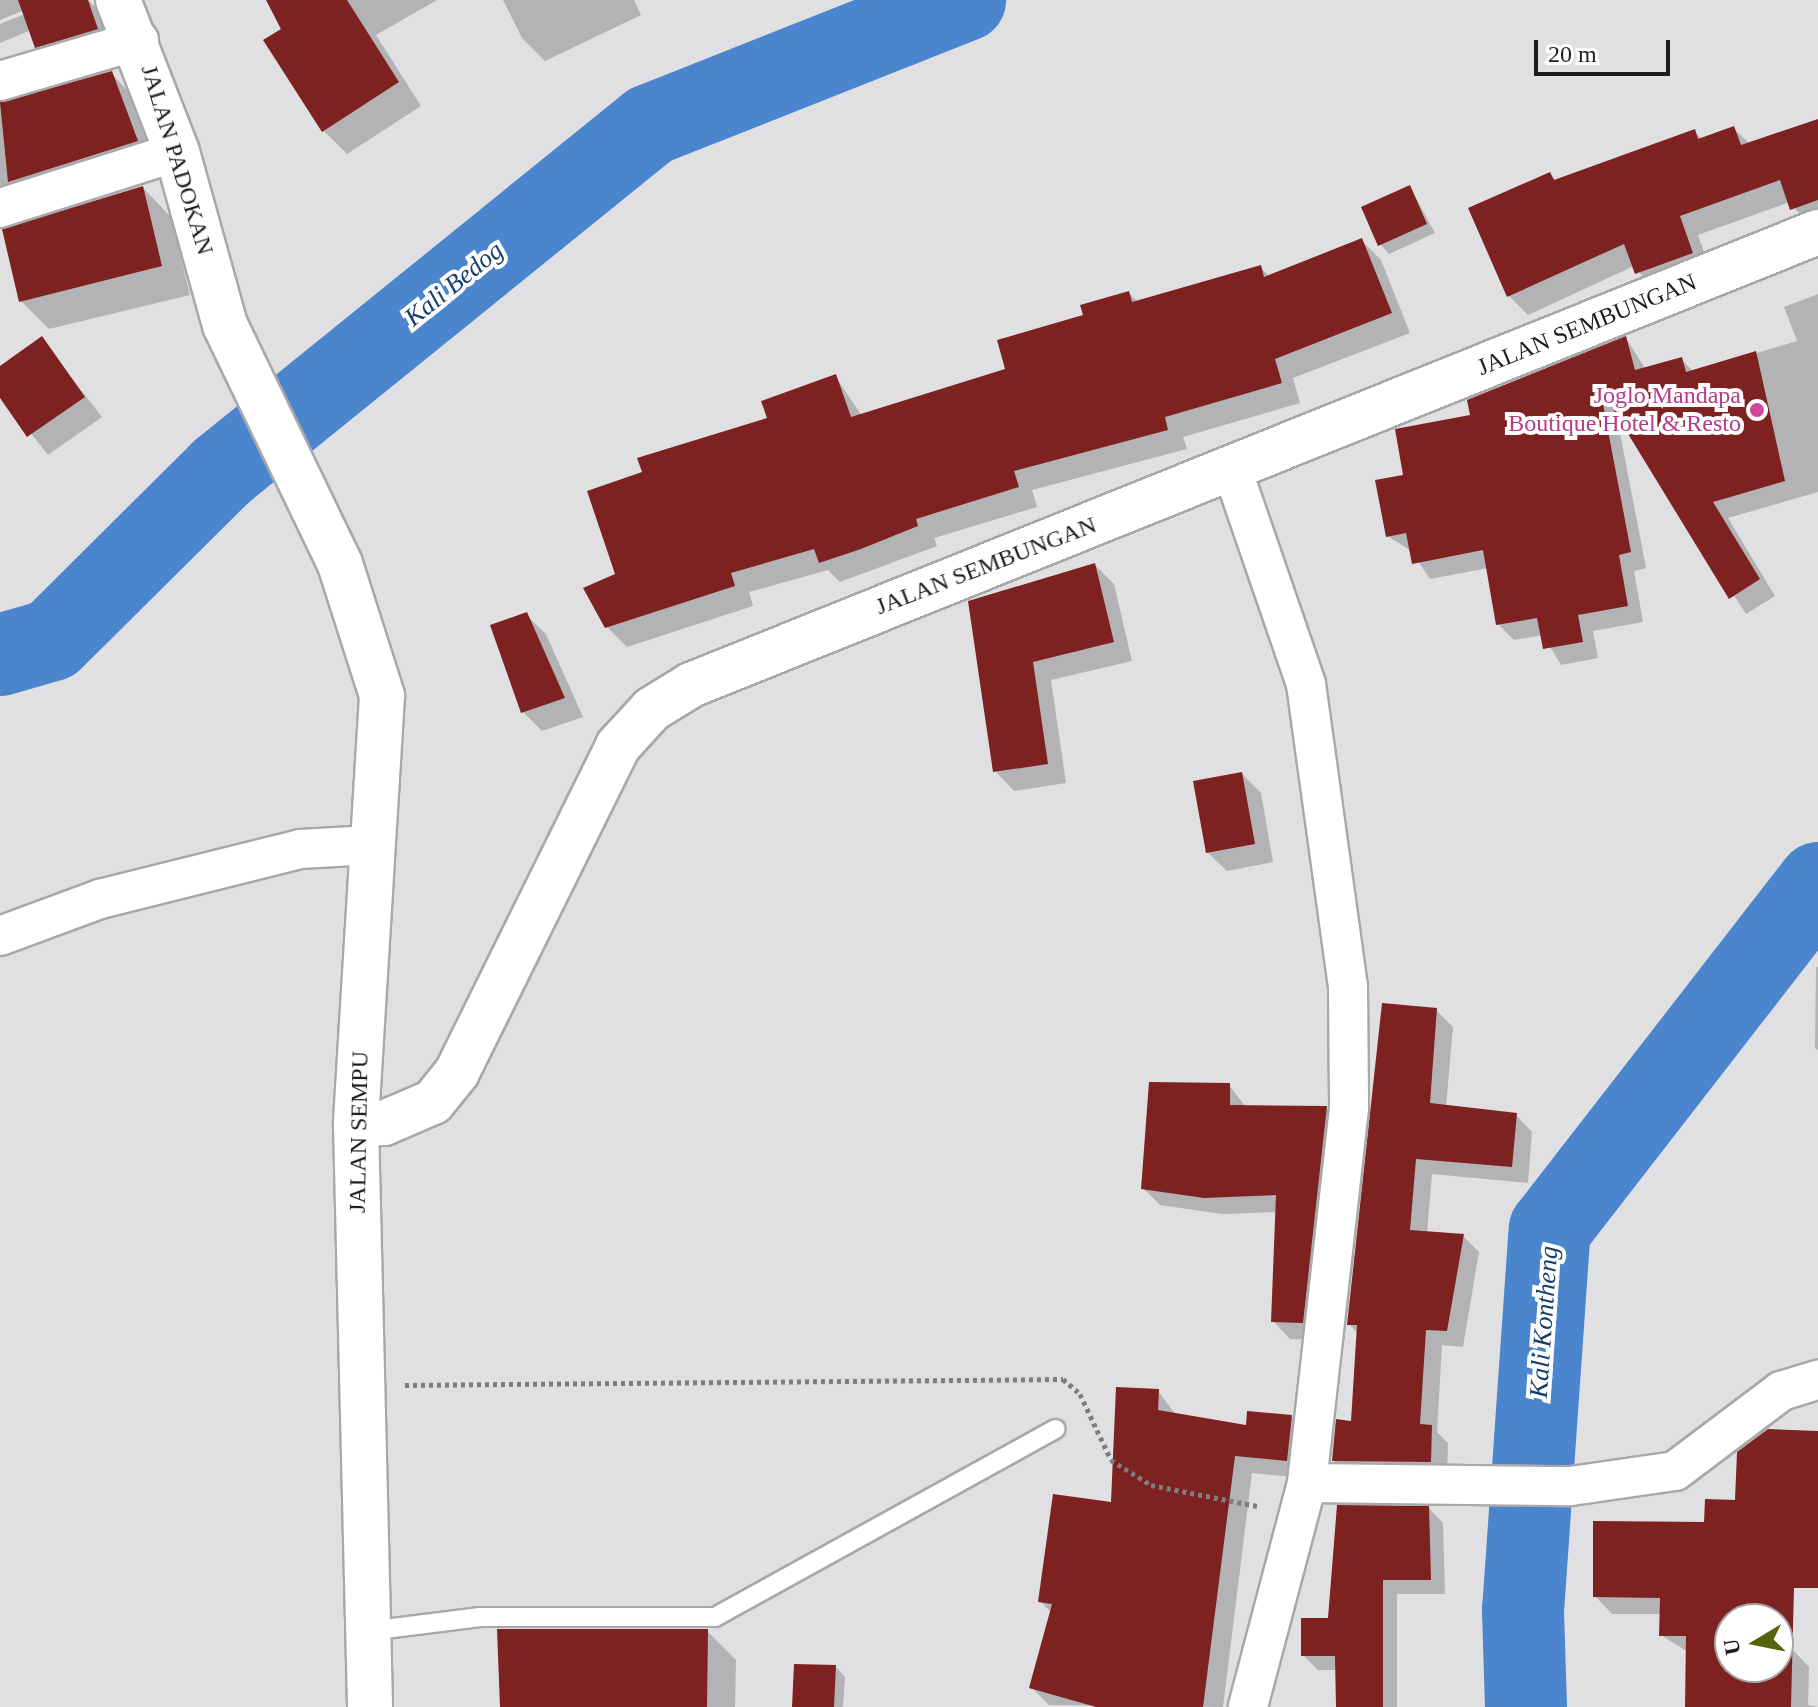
<!DOCTYPE html>
<style>
body{margin:0}
#map{position:relative;width:1818px;height:1707px;overflow:hidden;background:#e0e0e3;font-family:Georgia,serif}
div>[style]{position:absolute}
[style*='--x']{left:calc(var(--x)*1px);top:calc(var(--y)*1px);width:calc(var(--w)*1px);rotate:calc(var(--a)*1deg)}
.shadow>*{inset:0;background:#0003}
.river>*{height:82px;margin:-41px;padding:0 41px;transform-origin:41px;border-radius:41px;background:#4a85ce}
.building>*{inset:0;background:#7d2121}
.path>*{height:5px;margin-top:-2.5px;transform-origin:0;background:repeating-linear-gradient(90deg,#7d7d7f 0 4px,transparent 0 8px)}
.roads{filter:drop-shadow(2px 0 #a8a8ab) drop-shadow(-2px 0 #a8a8ab) drop-shadow(0 2px #a8a8ab) drop-shadow(0 -2px #a8a8ab)}
.lane>*{height:18px;margin:-9px;padding:0 9px;transform-origin:9px;border-radius:9px;background:#fff}
.street>*{height:38px;margin:-19px;padding:0 19px;transform-origin:19px;border-radius:19px;background:#fff}
.secondary>*{height:44px;margin:-22px;padding:0 22px;transform-origin:22px;border-radius:22px;background:#fff}
.dots>*{width:22px;height:22px;translate:-50% -50%;box-sizing:border-box;border:4px solid #fff;border-radius:50%}
span{translate:-50% -50%;white-space:nowrap;text-align:center;line-height:1.15;-webkit-text-stroke:8px #fff;paint-order:stroke}
.street-label{font-size:24px;color:#1d1d1e}
.hotel-label{font-size:24px;color:#b23c85}
.right{translate:-100% -50%;text-align:right}
.water-label{font-size:26px;color:#153e6e;font-style:italic}
.north{position:absolute;left:1714px;top:1603px;width:80px;height:80px;box-sizing:border-box;background:#fff;border:2px solid #a5a5a5;border-radius:50%;rotate:260deg;font-size:22px;font-weight:700;line-height:32px;text-align:center;color:#1d1d1e}
.north::after{content:'';display:block;margin:auto;width:28px;height:36px;background:#53640d;clip-path:polygon(50% 0,100% 100%,50% 72%,0 100%)}
.scale{position:absolute;left:1534px;top:40px;width:136px;height:36px;box-sizing:border-box;border:4px solid #1d1d1e;border-top:0;padding-left:10px;font-size:24px;line-height:28px;white-space:nowrap;color:#1d1d1e;-webkit-text-stroke:6px #fff;paint-order:stroke}
</style>
<div id="map">
<div class="shadow">
<div style="clip-path:polygon(0 0,49px 0,0 20px)"></div>
<div style="clip-path:polygon(88px 0,105px 17px,116px 48px,56px 66px,31px 30px,0 43px,0 24px,58px 1px)"></div>
<div style="clip-path:polygon(268px 0,437px 0,376px 35px,421px 106px,347px 154px,324px 131px)"></div>
<div style="clip-path:polygon(503px 0,634px 0,641px 15px,545px 61px,522px 38px)"></div>
<div style="clip-path:polygon(111px 73px,129px 92px,155px 160px,0 218px,0 100px)"></div>
<div style="clip-path:polygon(1818px 121px,1818px 225px,1811px 228px,1790px 202px,1698px 235px,1711px 272px,1656px 292px,1634px 266px,1528px 315px,1509px 296px,1550px 174px,1556px 181px,1694px 131px,1702px 139px,1733px 128px,1750px 144px)"></div>
<div style="clip-path:polygon(1410px 187px,1435px 233px,1389px 254px,1380px 244px)"></div>
<div style="clip-path:polygon(143px 188px,171px 217px,190px 295px,49px 329px,20px 300px)"></div>
<div style="clip-path:polygon(1361px 240px,1381px 260px,1410px 333px,1293px 378px,1300px 403px,1183px 437px,1187px 449px,1032px 490px,1037px 507px,934px 538px,937px 546px,840px 582px,828px 570px,749px 592px,753px 606px,627px 647px,607px 627px,645px 473px,770px 420px,835px 376px,862px 416px,1007px 370px,1129px 293px,1138px 302px,1260px 267px,1270px 277px)"></div>
<div style="clip-path:polygon(1818px 294px,1818px 492px,1728px 518px,1775px 596px,1746px 614px,1616px 412px,1646px 568px,1634px 571px,1643px 622px,1593px 631px,1598px 658px,1561px 665px,1543px 635px,1514px 640px,1498px 624px,1488px 568px,1430px 579px,1411px 551px,1388px 536px,1405px 477px,1472px 417px,1626px 338px,1646px 370px,1682px 360px,1694px 372px,1797px 341px,1784px 307px)"></div>
<div style="clip-path:polygon(41px 339px,102px 417px,48px 455px,0 394px,0 368px)"></div>
<div style="clip-path:polygon(1095px 565px,1114px 584px,1132px 661px,1051px 680px,1066px 783px,1014px 791px,995px 771px,970px 602px)"></div>
<div style="clip-path:polygon(526px 615px,546px 634px,583px 717px,542px 731px,523px 712px)"></div>
<div style="clip-path:polygon(1242px 774px,1261px 793px,1273px 862px,1227px 871px,1207px 852px)"></div>
<div style="clip-path:polygon(1816px 967px,1818px 967px,1818px 1050px,1815px 1048px)"></div>
<div style="clip-path:polygon(1436px 1010px,1453px 1027px,1446px 1107px,1516px 1115px,1532px 1132px,1528px 1183px,1432px 1174px,1427px 1233px,1463px 1236px,1479px 1252px,1463px 1347px,1442px 1345px,1437px 1432px,1448px 1443px,1447px 1478px,1350px 1477px,1334px 1461px,1353px 1423px,1359px 1334px,1349px 1324px)"></div>
<div style="clip-path:polygon(1229px 1085px,1246px 1107px,1326px 1108px,1343px 1126px,1320px 1340px,1290px 1339px,1273px 1321px,1277px 1212px,1222px 1214px,1160px 1205px,1143px 1188px)"></div>
<div style="clip-path:polygon(1158px 1391px,1176px 1415px,1248px 1427px,1292px 1417px,1310px 1435px,1305px 1478px,1252px 1473px,1223px 1707px,1049px 1705px,1031px 1687px,1052px 1613px,1040px 1601px,1112px 1505px)"></div>
<div style="clip-path:polygon(evenodd,1818px 1433px,1818px 1574px,1787px 1573px,1792px 1649px,1809px 1667px,1808px 1705px,1818px 1707px,1704px 1707px,1688px 1652px,1661px 1635px,1662px 1614px,1612px 1614px,1595px 1596px,1737px 1502px,1818px 1433px,1730px 1619px,1778px 1619px,1778px 1667px,1730px 1667px,1730px 1619px)"></div>
<div style="clip-path:polygon(1429px 1508px,1443px 1523px,1445px 1594px,1397px 1594px,1397px 1707px,1338px 1707px,1337px 1670px,1318px 1670px,1303px 1655px)"></div>
<div style="clip-path:polygon(707px 1631px,736px 1660px,735px 1707px,502px 1707px)"></div>
<div style="clip-path:polygon(836px 1667px,845px 1677px,843px 1707px,794px 1707px)"></div>
</div>
<div class="river">
<div style="--x:0;--y:655;--w:54;--a:-16.1"></div>
<div style="--x:52;--y:640;--w:238;--a:-44.8"></div>
<div style="--x:221;--y:472;--w:552;--a:-38.97"></div>
<div style="--x:650;--y:125;--w:339;--a:-21.6"></div>
<div style="--x:1526;--y:1707;--w:96;--a:-91.8"></div>
<div style="--x:1523;--y:1611;--w:383;--a:-86"></div>
<div style="--x:1550;--y:1229;--w:438;--a:-52.2"></div>
</div>
<div class="building">
<div style="clip-path:polygon(18px 0,88px 0,98px 29px,35px 48px)"></div>
<div style="clip-path:polygon(266px 0,347px 0,399px 82px,322px 132px,263px 40px,281px 29px)"></div>
<div style="clip-path:polygon(112px 71px,138px 141px,8px 182px,0 102px)"></div>
<div style="clip-path:polygon(1818px 119px,1818px 200px,1790px 210px,1780px 180px,1680px 216px,1693px 253px,1635px 274px,1624px 244px,1507px 297px,1468px 208px,1550px 172px,1554px 180px,1695px 129px,1698px 139px,1734px 126px,1741px 145px)"></div>
<div style="clip-path:polygon(1410px 185px,1427px 224px,1378px 246px,1361px 207px)"></div>
<div style="clip-path:polygon(143px 186px,162px 266px,19px 302px,2px 229px)"></div>
<div style="clip-path:polygon(1362px 238px,1392px 313px,1275px 359px,1282px 383px,1165px 417px,1168px 430px,1014px 471px,1019px 487px,916px 519px,918px 526px,861px 549px,819px 563px,814px 549px,731px 573px,735px 586px,605px 628px,583px 588px,615px 574px,587px 491px,642px 472px,637px 458px,767px 418px,761px 401px,836px 374px,851px 417px,1005px 369px,997px 340px,1083px 315px,1080px 305px,1129px 291px,1132px 302px,1261px 265px,1264px 277px)"></div>
<div style="clip-path:polygon(42px 336px,85px 397px,27px 437px,0 398px,0 366px)"></div>
<div style="clip-path:polygon(1626px 336px,1635px 370px,1682px 357px,1686px 372px,1756px 351px,1785px 481px,1713px 502px,1760px 579px,1729px 599px,1600px 388px,1631px 552px,1619px 555px,1628px 606px,1578px 615px,1583px 642px,1543px 649px,1537px 618px,1496px 625px,1483px 550px,1412px 564px,1406px 533px,1386px 537px,1375px 480px,1403px 475px,1395px 429px,1470px 415px,1467px 400px)"></div>
<div style="clip-path:polygon(1095px 563px,1114px 642px,1033px 662px,1048px 764px,993px 772px,968px 601px)"></div>
<div style="clip-path:polygon(527px 612px,565px 698px,521px 713px,490px 625px)"></div>
<div style="clip-path:polygon(1242px 772px,1255px 844px,1206px 853px,1193px 781px)"></div>
<div style="clip-path:polygon(1382px 1003px,1437px 1008px,1430px 1103px,1517px 1113px,1512px 1167px,1416px 1159px,1410px 1230px,1464px 1234px,1447px 1331px,1426px 1330px,1420px 1424px,1432px 1425px,1431px 1462px,1332px 1461px,1336px 1419px,1351px 1421px,1357px 1325px,1347px 1325px)"></div>
<div style="clip-path:polygon(1149px 1082px,1230px 1083px,1230px 1105px,1327px 1106px,1303px 1323px,1271px 1322px,1276px 1195px,1204px 1198px,1141px 1189px)"></div>
<div style="clip-path:polygon(1116px 1387px,1159px 1389px,1158px 1410px,1246px 1425px,1247px 1411px,1292px 1415px,1287px 1461px,1235px 1456px,1203px 1707px,1096px 1707px,1029px 1688px,1052px 1604px,1038px 1602px,1053px 1494px,1111px 1502px)"></div>
<div style="clip-path:polygon(evenodd,1768px 1429px,1818px 1431px,1818px 1588px,1794px 1588px,1791px 1707px,1685px 1707px,1686px 1636px,1659px 1636px,1660px 1598px,1593px 1597px,1593px 1521px,1704px 1522px,1705px 1499px,1735px 1500px,1737px 1452px,1768px 1429px,1730px 1619px,1778px 1619px,1778px 1667px,1730px 1667px,1730px 1619px)"></div>
<div style="clip-path:polygon(1337px 1505px,1429px 1506px,1431px 1580px,1383px 1580px,1383px 1707px,1336px 1707px,1335px 1656px,1301px 1656px,1301px 1618px,1328px 1618px)"></div>
<div style="clip-path:polygon(497px 1629px,708px 1629px,707px 1707px,500px 1707px)"></div>
<div style="clip-path:polygon(794px 1664px,836px 1665px,834px 1707px,792px 1707px)"></div>
</div>
<div class="path">
<div style="--x:405;--y:1385;--w:658;--a:-0.52"></div>
<div style="--x:1063;--y:1379;--w:23;--a:41"></div>
<div style="--x:1080;--y:1394;--w:73;--a:64.8"></div>
<div style="--x:1111;--y:1460;--w:47;--a:32"></div>
<div style="--x:1151;--y:1485;--w:108;--a:11.2"></div>
</div>
<div class="roads">
<div class="lane">
<div style="--x:369;--y:1631;--w:112;--a:-7.2"></div>
<div style="--x:480;--y:1617;--w:235;--a:0"></div>
<div style="--x:715;--y:1617;--w:389;--a:-28.9"></div>
</div>
<div class="street">
<div style="--x:0;--y:81;--w:145;--a:-16.4"></div>
<div style="--x:0;--y:208;--w:186;--a:-17.6"></div>
<div style="--x:1232;--y:469;--w:227;--a:71"></div>
<div style="--x:1306;--y:684;--w:306;--a:82.1"></div>
<div style="--x:1348;--y:987;--w:121;--a:89.5"></div>
<div style="--x:1349;--y:1108;--w:377;--a:96.4"></div>
<div style="--x:1307;--y:1483;--w:232;--a:104.8"></div>
<div style="--x:0;--y:936;--w:107;--a:-20.3"></div>
<div style="--x:100;--y:899;--w:206;--a:-14"></div>
<div style="--x:300;--y:849;--w:71;--a:-3.2"></div>
<div style="--x:1307;--y:1483;--w:264;--a:0.7"></div>
<div style="--x:1571;--y:1486;--w:105;--a:-8.2"></div>
<div style="--x:1675;--y:1471;--w:133;--a:-37"></div>
<div style="--x:1781;--y:1391;--w:39;--a:-17"></div>
</div>
<div class="secondary">
<div style="--x:118;--y:0;--w:163;--a:68.8"></div>
<div style="--x:177;--y:152;--w:180;--a:74.5"></div>
<div style="--x:225;--y:325;--w:265;--a:64.3"></div>
<div style="--x:340;--y:564;--w:139;--a:72.3"></div>
<div style="--x:382;--y:696;--w:429;--a:93.5"></div>
<div style="--x:356;--y:1124;--w:583;--a:88.62"></div>
<div style="--x:356;--y:1124;--w:28;--a:-2"></div>
<div style="--x:384;--y:1123;--w:53;--a:-23.2"></div>
<div style="--x:433;--y:1102;--w:38;--a:-51"></div>
<div style="--x:457;--y:1072;--w:364;--a:-63.7"></div>
<div style="--x:618;--y:746;--w:50;--a:-47.4"></div>
<div style="--x:652;--y:709;--w:46;--a:-31.6"></div>
<div style="--x:691;--y:685;--w:1215;--a:-21.9"></div>
</div>
</div>
<div class="dots">
<div style="left:1757px;top:410px;background:#d1479c"></div>
</div>
<div class="street-label">
<span style="left:177px;top:160px;rotate:73deg">JALAN PADOKAN</span>
<span style="left:1587px;top:325px;rotate:-22deg">JALAN SEMBUNGAN</span>
<span style="left:986px;top:566px;rotate:-21deg">JALAN SEMBUNGAN</span>
<span style="left:359px;top:1132px;rotate:-89deg">JALAN SEMPU</span>
</div>
<div class="hotel-label">
<span class="right" style="left:1741px;top:410px">Joglo Mandapa<br>Boutique Hotel &amp; Resto</span>
</div>
<div class="water-label">
<span style="left:454px;top:284px;rotate:-39deg">Kali Bedog</span>
<span style="left:1544px;top:1322px;rotate:-86deg">Kali Kontheng</span>
</div>
<div class="north">U</div>
<div class="scale">20 m</div>
</div>
